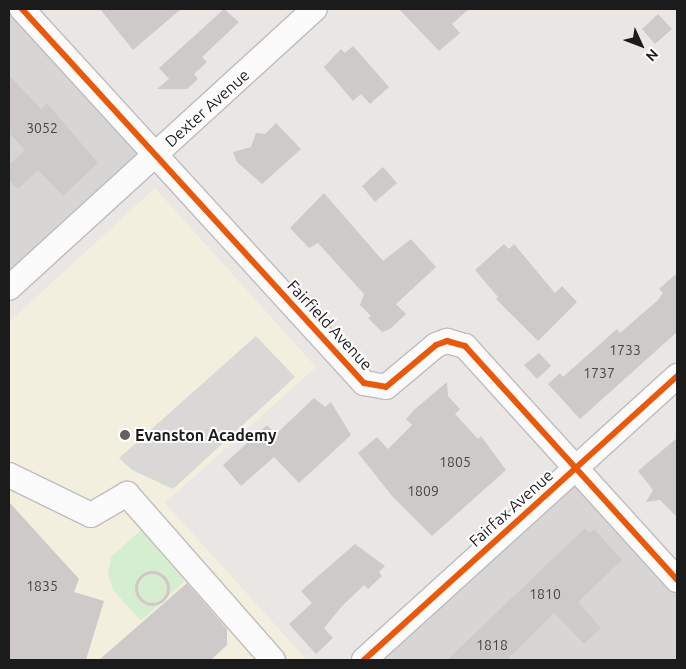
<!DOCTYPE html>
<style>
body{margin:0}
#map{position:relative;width:686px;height:669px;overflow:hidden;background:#e9e6e4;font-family:Ubuntu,sans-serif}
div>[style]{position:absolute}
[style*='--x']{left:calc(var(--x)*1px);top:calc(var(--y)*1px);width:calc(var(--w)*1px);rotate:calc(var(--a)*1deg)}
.residential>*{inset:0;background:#d8d6d5}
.education>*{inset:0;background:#f3efde}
.park>*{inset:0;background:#d5eed0}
.parking>*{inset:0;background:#d9d8d7}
.building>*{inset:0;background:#cecac9}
.path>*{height:3px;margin-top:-1.5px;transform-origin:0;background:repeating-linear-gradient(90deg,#d4c5c7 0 2.5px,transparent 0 5px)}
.path>.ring{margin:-1.5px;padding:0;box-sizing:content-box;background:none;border:3px solid #d4c5c7;border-radius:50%}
.roads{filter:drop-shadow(1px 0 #bfbdbc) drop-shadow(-1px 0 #bfbdbc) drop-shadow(0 1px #bfbdbc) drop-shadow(0 -1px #bfbdbc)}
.minor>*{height:24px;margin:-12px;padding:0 12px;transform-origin:12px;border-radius:12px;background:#fcfbfb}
.cycleway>*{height:6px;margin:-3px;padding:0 3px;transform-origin:3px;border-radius:3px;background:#e8590c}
.dots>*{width:14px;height:14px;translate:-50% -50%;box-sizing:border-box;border:2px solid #fff;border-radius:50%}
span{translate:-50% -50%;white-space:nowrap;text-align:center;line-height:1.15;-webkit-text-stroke:4px #fff;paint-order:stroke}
.number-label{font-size:14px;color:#484746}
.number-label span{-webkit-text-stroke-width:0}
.street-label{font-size:16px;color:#1b1b1b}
.poi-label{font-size:16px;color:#1b1b1b;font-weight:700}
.left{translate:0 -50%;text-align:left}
.frame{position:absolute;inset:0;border:10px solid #1b1b1b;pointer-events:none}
.north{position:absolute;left:616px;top:20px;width:50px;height:50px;-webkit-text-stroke:4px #fff;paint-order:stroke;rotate:133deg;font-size:14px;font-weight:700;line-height:20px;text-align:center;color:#1b1b1b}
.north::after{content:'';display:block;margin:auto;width:18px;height:22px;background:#1b1b1b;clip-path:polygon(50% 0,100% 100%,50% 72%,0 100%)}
</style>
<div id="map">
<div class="residential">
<div style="clip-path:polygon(9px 9px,22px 9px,156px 155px,9px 288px)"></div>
<div style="clip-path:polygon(576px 468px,677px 580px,677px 660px,364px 660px)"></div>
</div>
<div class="education">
<div style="clip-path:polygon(155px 188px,316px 367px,165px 503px,307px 660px,9px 660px,9px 322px)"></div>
</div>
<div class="park">
<div style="clip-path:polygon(141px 530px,185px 581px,141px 621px,113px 590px,108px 574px,111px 557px)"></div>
</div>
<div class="parking">
<div style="clip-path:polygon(256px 336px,295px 377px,173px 489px,132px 470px,119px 458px)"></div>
</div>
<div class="building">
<div style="clip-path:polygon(100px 9px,181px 9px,133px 50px)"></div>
<div style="clip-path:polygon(224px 9px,239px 22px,202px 57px,207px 62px,194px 74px,198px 79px,187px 89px,157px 89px,169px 79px,159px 68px)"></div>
<div style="clip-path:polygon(399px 9px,469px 9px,452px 24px,460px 33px,439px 51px)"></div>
<div style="clip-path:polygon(658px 14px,672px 29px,655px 44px,642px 29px)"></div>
<div style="clip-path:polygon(353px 46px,389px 87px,370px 104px,361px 94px,353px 101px,324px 67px,341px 49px,345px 53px)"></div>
<div style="clip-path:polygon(9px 75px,41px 109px,47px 103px,98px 163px,63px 196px,38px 170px,18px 189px,9px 180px,9px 165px,25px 150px,9px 133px)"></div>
<div style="clip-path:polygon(276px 123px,301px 149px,262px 184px,237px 162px,233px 152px,251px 147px,256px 133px,265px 134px)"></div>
<div style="clip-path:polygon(383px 167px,397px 183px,375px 202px,362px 186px)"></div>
<div style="clip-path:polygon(324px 193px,383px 261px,411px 239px,436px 267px,396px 304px,406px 314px,390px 329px,382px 332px,368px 318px,371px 316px,360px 305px,364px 294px,318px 243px,309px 248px,290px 228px)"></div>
<div style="clip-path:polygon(504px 244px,509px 249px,514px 244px,555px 293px,562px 286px,577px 302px,538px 341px,496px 299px,498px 297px,475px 270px)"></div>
<div style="clip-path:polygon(677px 273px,677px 332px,580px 419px,548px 384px,560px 373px,563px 377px,617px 329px,620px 333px,658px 300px,663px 293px,659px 289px)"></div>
<div style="clip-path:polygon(539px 353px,551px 366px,537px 379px,524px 365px)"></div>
<div style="clip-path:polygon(447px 382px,448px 396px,460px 409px,455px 414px,478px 439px,481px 436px,506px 470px,432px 536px,392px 496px,358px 453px,377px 437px,388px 449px,412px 425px,406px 419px,415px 409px)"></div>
<div style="clip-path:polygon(314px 398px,325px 407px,331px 402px,351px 435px,299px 483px,274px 457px,241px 486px,223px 465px,267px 425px,276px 434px)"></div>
<div style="clip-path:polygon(677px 438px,677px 517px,660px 500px,646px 502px,653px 490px,638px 471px)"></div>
<div style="clip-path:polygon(9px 502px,79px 579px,74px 592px,104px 601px,86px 660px,9px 660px)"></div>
<div style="clip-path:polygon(585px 528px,590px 533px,594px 529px,622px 560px,578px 602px,601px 628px,584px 644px,554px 613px,507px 660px,447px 660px)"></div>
<div style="clip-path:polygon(355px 544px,385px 566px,379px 572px,382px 576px,368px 589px,364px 585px,342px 606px,324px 628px,333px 638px,316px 654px,289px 624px,312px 603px,301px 591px)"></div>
<div style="clip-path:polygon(187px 583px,227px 629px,227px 645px,211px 660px,99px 660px)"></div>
</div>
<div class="path">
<div class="ring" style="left:136px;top:572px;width:29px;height:29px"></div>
</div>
<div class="roads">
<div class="minor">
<div style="--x:22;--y:9;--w:507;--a:47.56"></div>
<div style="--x:364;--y:383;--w:22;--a:10"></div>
<div style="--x:386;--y:387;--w:65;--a:-40"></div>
<div style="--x:436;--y:345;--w:12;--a:-20"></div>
<div style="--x:447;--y:341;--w:19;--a:16"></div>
<div style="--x:465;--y:346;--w:316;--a:47.8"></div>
<div style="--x:9;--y:288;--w:414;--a:-42.4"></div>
<div style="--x:9;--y:475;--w:91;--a:26"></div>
<div style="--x:91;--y:515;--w:42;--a:-30.3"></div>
<div style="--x:127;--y:494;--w:221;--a:48.7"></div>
<div style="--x:364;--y:660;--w:423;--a:-42.2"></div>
</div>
</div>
<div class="cycleway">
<div style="--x:22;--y:9;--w:507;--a:47.56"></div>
<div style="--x:364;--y:383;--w:22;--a:10"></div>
<div style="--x:386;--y:387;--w:65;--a:-40"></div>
<div style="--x:436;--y:345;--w:12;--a:-20"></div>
<div style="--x:447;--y:341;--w:19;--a:16"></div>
<div style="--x:465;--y:346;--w:316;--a:47.8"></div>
<div style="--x:364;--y:660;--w:423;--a:-42.2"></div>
</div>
<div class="dots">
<div style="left:125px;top:435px;background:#636261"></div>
</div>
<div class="number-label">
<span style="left:42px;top:128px">3052</span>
<span style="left:625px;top:350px">1733</span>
<span style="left:599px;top:373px">1737</span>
<span style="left:455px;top:462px">1805</span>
<span style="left:423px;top:491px">1809</span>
<span style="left:42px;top:586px">1835</span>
<span style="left:545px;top:594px">1810</span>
<span style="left:492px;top:645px">1818</span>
</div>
<div class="street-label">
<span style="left:207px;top:108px;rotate:-42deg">Dexter Avenue</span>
<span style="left:330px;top:325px;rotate:47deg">Fairfield Avenue</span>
<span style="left:511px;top:508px;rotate:-42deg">Fairfax Avenue</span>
</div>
<div class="poi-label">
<span class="left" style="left:135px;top:435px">Evanston Academy</span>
</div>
<div class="frame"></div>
<div class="north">N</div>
</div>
